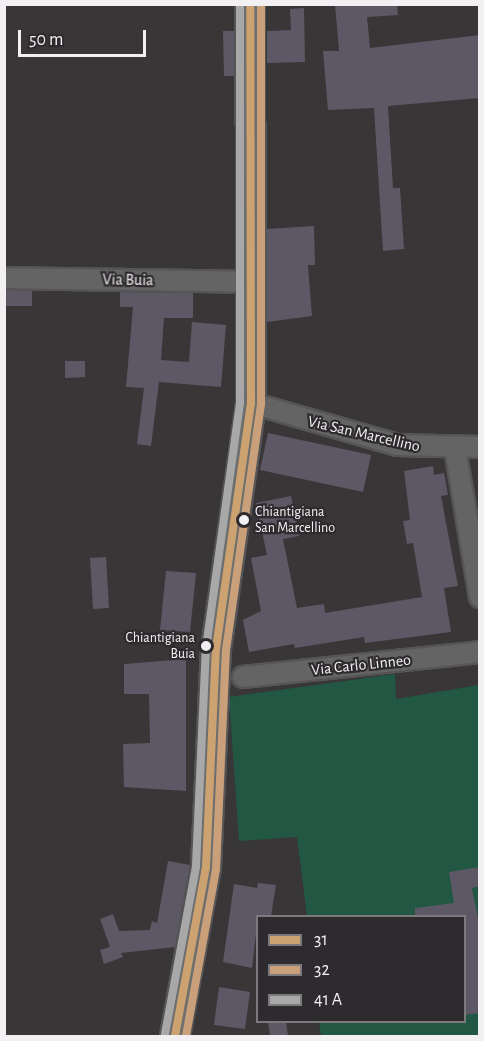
<!DOCTYPE html>
<style>
body{margin:0}
#map{position:relative;width:484px;height:1041px;overflow:hidden;background:#383637;font-family:"Alegreya Sans",sans-serif}
div>[style]{position:absolute}
[style*='--x']{left:calc(var(--x)*1px);top:calc(var(--y)*1px);width:calc(var(--w)*1px);rotate:calc(var(--a)*1deg)}
.green>*{inset:0;background:#225743}
.building>*{inset:0;background:#5d5865}
.roads{filter:drop-shadow(2px 0 #565455) drop-shadow(-2px 0 #565455) drop-shadow(0 2px #565455) drop-shadow(0 -2px #565455)}
.street>*{height:20px;margin:-10px;padding:0 10px;transform-origin:10px;border-radius:10px;background:#656464}
.secondary>*{height:28px;margin:-14px;padding:0 14px;transform-origin:14px;border-radius:14px;background:#6f6e6e}
.bus-1>*{height:8px;margin:-4px;padding:0 4px;transform-origin:4px;border-radius:4px;background:#cca270}
.bus-2>*{height:8px;margin:-4px;padding:0 4px;transform-origin:4px;border-radius:4px;background:#c9a07a}
.bus-3>*{height:8px;margin:-4px;padding:0 4px;transform-origin:4px;border-radius:4px;background:#a9a8a8}
.dots>*{width:16px;height:16px;translate:-50% -50%;box-sizing:border-box;border:3px solid #2e2b2e;border-radius:50%}
span{translate:-50% -50%;white-space:nowrap;text-align:center;line-height:1.15;-webkit-text-stroke:4.5px #2e2b2e;paint-order:stroke}
.bus-label{font-size:14px;color:#f2f0f2}
.left{translate:0 -50%;text-align:left}
.right{translate:-100% -50%;text-align:right}
.street-label{font-size:16px;color:#f2f0f2}
.frame{position:absolute;inset:0;border:6px solid #f2f0f2;pointer-events:none}
.legend{position:absolute;left:256px;top:915px;width:210px;height:108px;box-sizing:border-box;background:#2e2b2e;border:2px solid #7c7a7c;margin:0;padding:8px 10px;list-style:none;font-size:18px;color:#f2f0f2}
.legend li{display:flex;align-items:center;gap:12px;height:30px}
.legend b{width:30px;border:2px solid #7c7a7c}
.scale{position:absolute;left:18px;top:30px;width:128px;height:27px;box-sizing:border-box;border:3px solid #f2f0f2;border-top:0;padding-left:8px;font-size:18px;line-height:21px;white-space:nowrap;color:#f2f0f2;-webkit-text-stroke:4px #2e2b2e;paint-order:stroke}
</style>
<div id="map">
<div class="green">
<div style="clip-path:polygon(395px 674px,396px 699px,479px 685px,479px 1036px,321px 1036px,319px 1022px,464px 1022px,464px 916px,307px 916px,297px 837px,239px 841px,229px 697px)"></div>
</div>
<div class="building">
<div style="clip-path:polygon(335px 4px,397px 4px,398px 15px,367px 17px,370px 48px,480px 35px,480px 98px,388px 106px,393px 188px,400px 188px,404px 249px,383px 251px,374px 108px,328px 110px,323px 51px,339px 51px)"></div>
<div style="clip-path:polygon(304px 8px,305px 62px,267px 63px,267px 31px,291px 30px,290px 9px)"></div>
<div style="clip-path:polygon(223px 31px,234px 31px,234px 76px,224px 76px)"></div>
<div style="clip-path:polygon(314px 226px,315px 265px,308px 265px,312px 316px,267px 322px,267px 229px)"></div>
<div style="clip-path:polygon(4px 290px,32px 290px,32px 306px,4px 306px)"></div>
<div style="clip-path:polygon(120px 292px,193px 293px,193px 318px,164px 318px,161px 360px,189px 362px,192px 322px,226px 325px,221px 387px,159px 382px,151px 446px,137px 444px,144px 388px,126px 387px,133px 307px,120px 307px)"></div>
<div style="clip-path:polygon(65px 361px,85px 361px,85px 377px,65px 378px)"></div>
<div style="clip-path:polygon(268px 433px,371px 455px,363px 492px,260px 470px)"></div>
<div style="clip-path:polygon(433px 466px,434px 475px,444px 473px,448px 495px,441px 496px,458px 586px,444px 588px,451px 632px,365px 643px,364px 637px,295px 648px,294px 644px,249px 652px,243px 620px,261px 611px,251px 558px,267px 555px,256px 503px,291px 496px,299px 536px,283px 539px,297px 608px,324px 604px,325px 613px,422px 597px,413px 543px,407px 544px,403px 521px,410px 520px,404px 471px)"></div>
<div style="clip-path:polygon(106px 557px,109px 608px,93px 609px,90px 558px)"></div>
<div style="clip-path:polygon(166px 571px,196px 573px,190px 632px,160px 630px)"></div>
<div style="clip-path:polygon(186px 659px,186px 791px,124px 787px,123px 744px,150px 743px,149px 694px,124px 694px,124px 664px)"></div>
<div style="clip-path:polygon(168px 861px,190px 865px,175px 947px,121px 953px,123px 957px,104px 964px,100px 950px,110px 947px,100px 919px,113px 914px,119px 931px,150px 930px,152px 921px,157px 923px)"></div>
<div style="clip-path:polygon(480px 867px,480px 886px,472px 888px,480px 929px,480px 1013px,465px 1015px,465px 916px,415px 916px,415px 908px,454px 903px,449px 872px)"></div>
<div style="clip-path:polygon(258px 883px,276px 885px,271px 916px,258px 916px,252px 968px,223px 962px,234px 884px,257px 888px)"></div>
<div style="clip-path:polygon(219px 987px,250px 992px,245px 1029px,214px 1025px)"></div>
<div style="clip-path:polygon(268px 1022px,286px 1022px,288px 1036px,270px 1036px)"></div>
</div>
<div class="roads">
<div class="street">
<div style="--x:4;--y:278;--w:248;--a:0.9"></div>
<div style="--x:251;--y:403;--w:152;--a:16"></div>
<div style="--x:397;--y:445;--w:83;--a:1.4"></div>
<div style="--x:455;--y:448;--w:151;--a:80.5"></div>
<div style="--x:243;--y:677;--w:238;--a:-6"></div>
</div>
<div class="secondary">
<div style="--x:175;--y:1036;--w:172;--a:-79.6"></div>
<div style="--x:206;--y:867;--w:218;--a:-87.4"></div>
<div style="--x:216;--y:649;--w:248;--a:-81.9"></div>
<div style="--x:251;--y:403;--w:399;--a:-90.1"></div>
</div>
</div>
<div class="bus-1">
<div style="--x:175;--y:1036;--w:172;--a:-79.6"></div>
<div style="--x:206;--y:867;--w:218;--a:-87.4"></div>
<div style="--x:216;--y:649;--w:248;--a:-81.9"></div>
<div style="--x:251;--y:403;--w:399;--a:-90.1"></div>
</div>
<div class="bus-2">
<div style="--x:186;--y:1036;--w:170;--a:-79.8"></div>
<div style="--x:216;--y:869;--w:219;--a:-87.4"></div>
<div style="--x:226;--y:650;--w:248;--a:-81.9"></div>
<div style="--x:261;--y:404;--w:400;--a:-90"></div>
</div>
<div class="bus-3">
<div style="--x:165;--y:1034;--w:171;--a:-79.5"></div>
<div style="--x:196;--y:866;--w:218;--a:-87.4"></div>
<div style="--x:206;--y:648;--w:248;--a:-82.1"></div>
<div style="--x:240;--y:402;--w:398;--a:-90"></div>
</div>
<div class="dots">
<div style="left:244px;top:520px;background:#f2f0f2"></div>
<div style="left:206px;top:646px;background:#f2f0f2"></div>
</div>
<div class="bus-label">
<span class="left" style="left:255px;top:520px">Chiantigiana<br>San Marcellino</span>
<span class="right" style="left:195px;top:646px">Chiantigiana<br>Buia</span>
</div>
<div class="street-label">
<span style="left:128px;top:280px;rotate:1deg">Via Buia</span>
<span style="left:364px;top:434px;rotate:13deg">Via San Marcellino</span>
<span style="left:361px;top:665px;rotate:-6deg">Via Carlo Linneo</span>
</div>
<div class="frame"></div>
<ul class="legend">
<li><b style="height:8px;background:#cca270"></b>31</li>
<li><b style="height:8px;background:#c9a07a"></b>32</li>
<li><b style="height:8px;background:#a9a8a8"></b>41 A</li>
</ul>
<div class="scale">50 m</div>
</div>
